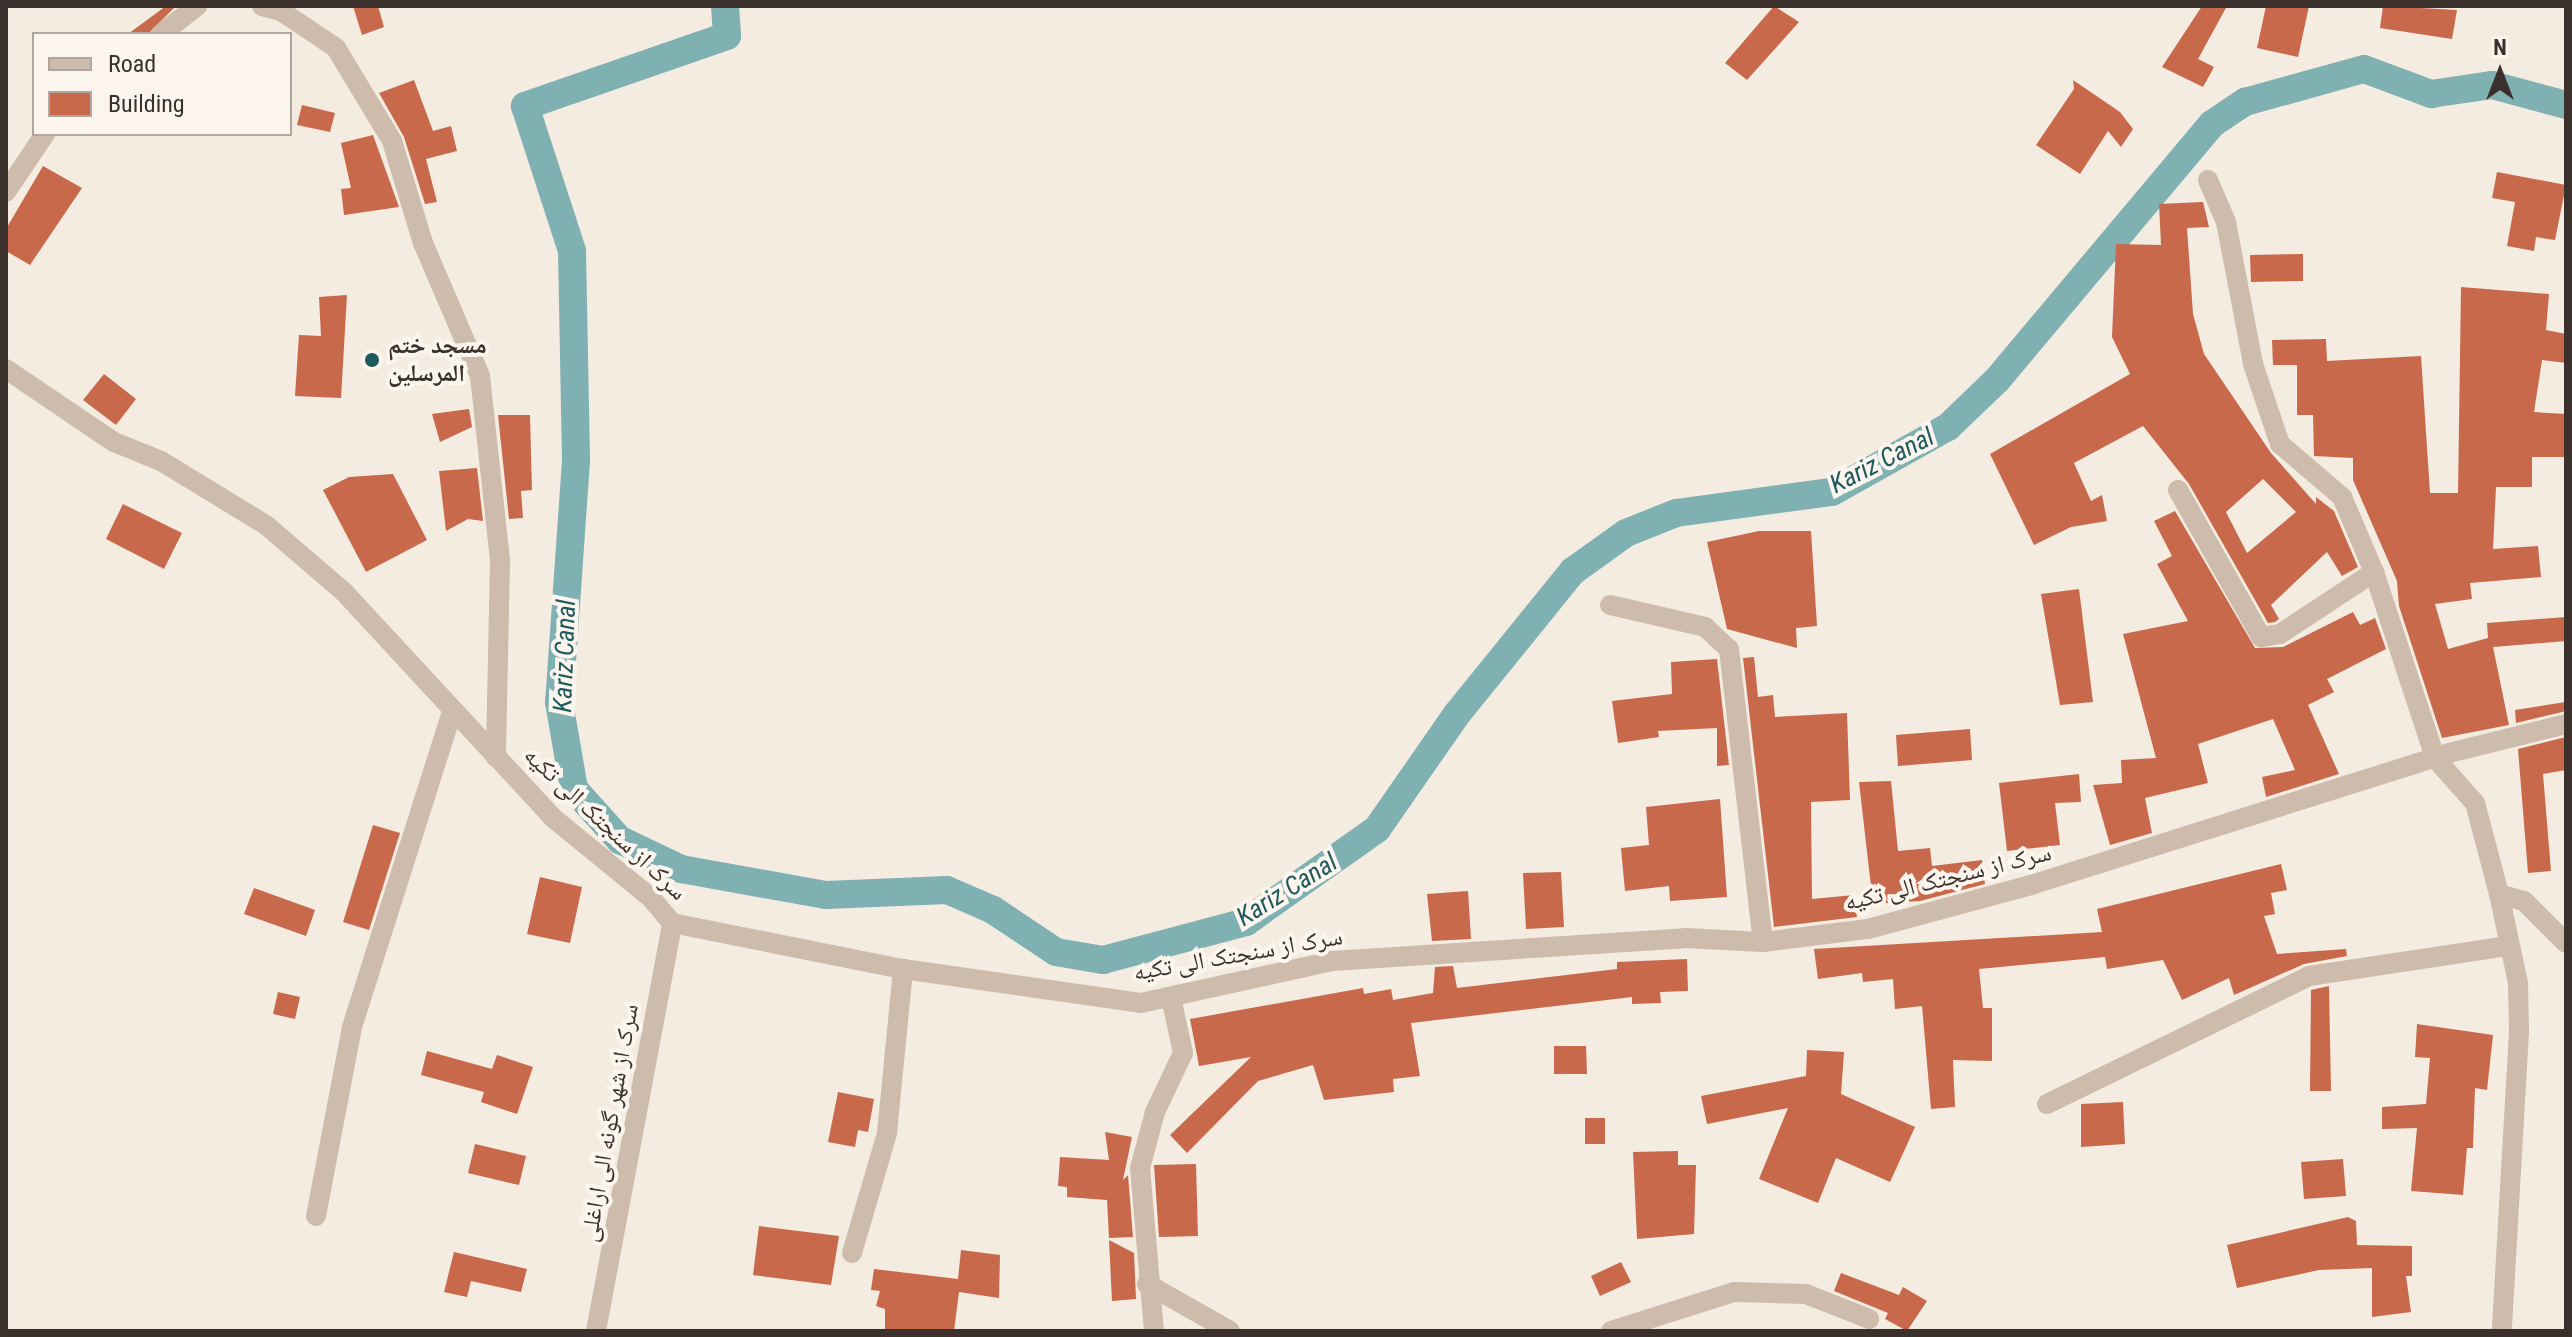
<!DOCTYPE html>
<meta charset="utf-8">
<style>
body{margin:0}
#map{position:relative;width:2572px;height:1337px;overflow:hidden;background:#f4ebe1;font-family:"Roboto Condensed","Noto Naskh Arabic",sans-serif}
div>[style]{position:absolute}
[style*='--x']{left:calc(var(--x)*1px);top:calc(var(--y)*1px);width:calc(var(--w)*1px);rotate:calc(var(--a)*1deg)}
.canal>*{height:28px;margin:-14px;padding:0 14px;transform-origin:14px;border-radius:14px;background:#7fb0b2}
.building>*{inset:0;background:#c8694b}
.minor>*{height:20px;margin:-10px;padding:0 10px;transform-origin:10px;border-radius:10px;background:#cdbbac}
.tertiary>*{height:20px;margin:-10px;padding:0 10px;transform-origin:10px;border-radius:10px;background:#cdbbac}
.dots>*{width:22px;height:22px;translate:-50% -50%;box-sizing:border-box;border:4px solid #fbf5ee;border-radius:50%}
span{translate:-50% -50%;white-space:nowrap;text-align:center;line-height:1.15;-webkit-text-stroke:8px #fbf5ee;paint-order:stroke}
.poi-label{font-size:24px;color:#3b302b;font-weight:700}
.left{translate:0 -50%;text-align:left}
.street-label{font-size:24px;color:#3b302b}
.water-label{font-size:26px;color:#1f5a5e;font-style:italic}
.frame{position:absolute;inset:0;border:8px solid #3b302b;pointer-events:none}
.legend{position:absolute;left:32px;top:32px;width:260px;height:104px;box-sizing:border-box;background:#fbf5ee;border:2px solid #aea6a0;margin:0;padding:10px 14px;list-style:none;font-size:24px;color:#3b302b}
.legend li{display:flex;align-items:center;gap:16px;height:40px}
.legend b{width:40px;border:2px solid #aea6a0}
.north{position:absolute;left:2460px;top:32px;width:80px;height:80px;-webkit-text-stroke:6px #fbf5ee;paint-order:stroke;rotate:0deg;font-size:22px;font-weight:700;line-height:32px;text-align:center;color:#3b302b}
.north::after{content:'';display:block;margin:auto;width:28px;height:36px;background:#3b302b;clip-path:polygon(50% 0,100% 100%,50% 72%,0 100%)}
</style>
<div id="map">
<div class="canal">
<div style="--x:725;--y:6;--w:30;--a:86"></div>
<div style="--x:727;--y:36;--w:214;--a:160.9"></div>
<div style="--x:525;--y:106;--w:152;--a:72"></div>
<div style="--x:572;--y:251;--w:210;--a:88.9"></div>
<div style="--x:576;--y:461;--w:242;--a:94"></div>
<div style="--x:559;--y:702;--w:88;--a:80.2"></div>
<div style="--x:574;--y:789;--w:69;--a:48"></div>
<div style="--x:620;--y:840;--w:68;--a:25.4"></div>
<div style="--x:681;--y:869;--w:147;--a:10.2"></div>
<div style="--x:826;--y:895;--w:121;--a:-2.4"></div>
<div style="--x:947;--y:890;--w:50;--a:23.5"></div>
<div style="--x:993;--y:910;--w:76;--a:33.7"></div>
<div style="--x:1056;--y:952;--w:48;--a:9.7"></div>
<div style="--x:1103;--y:960;--w:148;--a:-14.9"></div>
<div style="--x:1246;--y:922;--w:161;--a:-35.4"></div>
<div style="--x:1377;--y:829;--w:140;--a:-55.2"></div>
<div style="--x:1457;--y:714;--w:184;--a:-51"></div>
<div style="--x:1573;--y:571;--w:65;--a:-35.6"></div>
<div style="--x:1626;--y:533;--w:54;--a:-21.8"></div>
<div style="--x:1676;--y:513;--w:157;--a:-7.7"></div>
<div style="--x:1832;--y:492;--w:133;--a:-29.3"></div>
<div style="--x:1948;--y:427;--w:68;--a:-43.8"></div>
<div style="--x:1997;--y:380;--w:334;--a:-50"></div>
<div style="--x:2212;--y:124;--w:40;--a:-34"></div>
<div style="--x:2245;--y:102;--w:123;--a:-15.5"></div>
<div style="--x:2364;--y:69;--w:72;--a:20.5"></div>
<div style="--x:2431;--y:94;--w:62;--a:-8.4"></div>
<div style="--x:2492;--y:85;--w:77;--a:15.1"></div>
</div>
<div class="building">
<div style="clip-path:polygon(166px 6px,176px 6px,148px 34px,128px 34px)"></div>
<div style="clip-path:polygon(353px 6px,378px 6px,384px 27px,362px 35px)"></div>
<div style="clip-path:polygon(1774px 6px,1799px 22px,1747px 80px,1725px 63px)"></div>
<div style="clip-path:polygon(2202px 6px,2227px 6px,2198px 59px,2214px 67px,2203px 87px,2162px 67px)"></div>
<div style="clip-path:polygon(2266px 6px,2309px 6px,2298px 57px,2257px 48px)"></div>
<div style="clip-path:polygon(2383px 6px,2457px 10px,2452px 39px,2380px 28px)"></div>
<div style="clip-path:polygon(414px 80px,433px 131px,451px 126px,457px 151px,426px 159px,437px 202px,425px 204px,404px 137px,379px 93px)"></div>
<div style="clip-path:polygon(2073px 80px,2120px 112px,2133px 129px,2121px 147px,2108px 131px,2080px 174px,2036px 145px,2074px 89px)"></div>
<div style="clip-path:polygon(302px 105px,335px 113px,330px 132px,297px 125px)"></div>
<div style="clip-path:polygon(373px 135px,399px 207px,344px 215px,341px 189px,351px 188px,341px 143px)"></div>
<div style="clip-path:polygon(43px 166px,82px 188px,30px 265px,6px 251px,6px 229px)"></div>
<div style="clip-path:polygon(2497px 172px,2566px 185px,2555px 240px,2536px 237px,2534px 251px,2507px 246px,2515px 202px,2492px 198px)"></div>
<div style="clip-path:polygon(evenodd,2203px 202px,2209px 227px,2187px 228px,2193px 314px,2204px 354px,2271px 453px,2316px 504px,2316px 497px,2334px 511px,2358px 567px,2342px 576px,2327px 552px,2271px 605px,2279px 619px,2275px 622px,2268px 623px,2189px 484px,2143px 426px,2074px 463px,2091px 501px,2102px 495px,2107px 521px,2071px 527px,2034px 545px,1990px 454px,2130px 374px,2112px 337px,2116px 244px,2161px 245px,2159px 204px,2203px 202px,2263px 479px,2296px 512px,2247px 553px,2226px 512px,2263px 479px)"></div>
<div style="clip-path:polygon(2303px 254px,2303px 281px,2251px 282px,2250px 255px)"></div>
<div style="clip-path:polygon(2461px 287px,2549px 294px,2546px 330px,2566px 334px,2566px 363px,2542px 360px,2534px 412px,2566px 414px,2566px 457px,2532px 457px,2532px 487px,2496px 487px,2493px 549px,2538px 546px,2541px 577px,2470px 583px,2472px 599px,2435px 604px,2448px 649px,2488px 638px,2487px 623px,2566px 617px,2566px 641px,2493px 647px,2509px 725px,2442px 738px,2399px 606px,2397px 581px,2353px 480px,2353px 458px,2314px 456px,2313px 415px,2297px 415px,2297px 365px,2273px 365px,2272px 340px,2326px 339px,2327px 361px,2421px 356px,2430px 493px,2458px 493px)"></div>
<div style="clip-path:polygon(347px 295px,341px 398px,295px 396px,299px 335px,321px 336px,319px 297px)"></div>
<div style="clip-path:polygon(104px 374px,136px 399px,116px 425px,83px 400px)"></div>
<div style="clip-path:polygon(469px 409px,472px 427px,440px 442px,432px 414px)"></div>
<div style="clip-path:polygon(498px 415px,530px 415px,532px 490px,521px 491px,523px 518px,509px 519px)"></div>
<div style="clip-path:polygon(477px 468px,483px 521px,468px 519px,446px 531px,439px 471px)"></div>
<div style="clip-path:polygon(393px 474px,427px 540px,366px 572px,323px 490px,349px 477px)"></div>
<div style="clip-path:polygon(123px 504px,182px 533px,164px 569px,106px 539px)"></div>
<div style="clip-path:polygon(2175px 511px,2255px 648px,2283px 647px,2353px 612px,2360px 625px,2375px 618px,2386px 649px,2327px 679px,2334px 692px,2308px 705px,2339px 774px,2266px 797px,2262px 777px,2295px 770px,2273px 719px,2198px 744px,2208px 783px,2145px 798px,2152px 833px,2110px 845px,2093px 785px,2122px 783px,2121px 760px,2156px 758px,2123px 634px,2188px 621px,2157px 564px,2172px 556px,2154px 521px)"></div>
<div style="clip-path:polygon(1759px 531px,1811px 531px,1817px 626px,1796px 628px,1797px 648px,1727px 629px,1707px 542px)"></div>
<div style="clip-path:polygon(2079px 589px,2093px 702px,2060px 705px,2041px 594px)"></div>
<div style="clip-path:polygon(1754px 657px,1758px 697px,1773px 695px,1775px 717px,1847px 713px,1850px 800px,1811px 802px,1812px 899px,1854px 895px,1857px 917px,1774px 927px,1743px 658px)"></div>
<div style="clip-path:polygon(1717px 659px,1729px 765px,1717px 766px,1717px 728px,1658px 731px,1659px 737px,1618px 743px,1612px 701px,1672px 694px,1671px 662px)"></div>
<div style="clip-path:polygon(2566px 702px,2566px 711px,2516px 723px,2515px 710px)"></div>
<div style="clip-path:polygon(1970px 729px,1972px 760px,1898px 766px,1896px 735px)"></div>
<div style="clip-path:polygon(2566px 737px,2566px 770px,2543px 774px,2551px 871px,2528px 873px,2518px 749px)"></div>
<div style="clip-path:polygon(2079px 774px,2081px 802px,2055px 803px,2060px 845px,2007px 851px,1999px 783px)"></div>
<div style="clip-path:polygon(1891px 781px,1898px 851px,1930px 848px,1932px 866px,1982px 860px,1985px 884px,1920px 901px,1873px 904px,1859px 782px)"></div>
<div style="clip-path:polygon(1720px 799px,1727px 897px,1670px 901px,1669px 886px,1625px 891px,1621px 848px,1649px 845px,1646px 807px)"></div>
<div style="clip-path:polygon(373px 825px,400px 833px,369px 930px,343px 922px)"></div>
<div style="clip-path:polygon(2281px 864px,2287px 890px,2271px 893px,2275px 914px,2264px 916px,2277px 954px,2346px 949px,2347px 956px,2304px 964px,2234px 995px,2229px 978px,2182px 1000px,2163px 960px,2107px 969px,2105px 957px,1979px 969px,1983px 1008px,1992px 1008px,1992px 1061px,1953px 1060px,1955px 1107px,1931px 1109px,1922px 1006px,1895px 1009px,1893px 979px,1863px 982px,1862px 973px,1818px 979px,1814px 949px,2102px 932px,2097px 909px)"></div>
<div style="clip-path:polygon(1561px 872px,1564px 927px,1526px 929px,1523px 873px)"></div>
<div style="clip-path:polygon(540px 877px,582px 887px,570px 943px,527px 934px)"></div>
<div style="clip-path:polygon(254px 888px,315px 910px,306px 936px,244px 914px)"></div>
<div style="clip-path:polygon(1468px 891px,1471px 939px,1432px 941px,1427px 894px)"></div>
<div style="clip-path:polygon(1687px 959px,1688px 991px,1660px 992px,1661px 1003px,1632px 1004px,1632px 997px,1411px 1023px,1420px 1076px,1393px 1079px,1394px 1092px,1324px 1100px,1313px 1065px,1258px 1081px,1187px 1153px,1170px 1135px,1251px 1057px,1199px 1066px,1190px 1019px,1363px 988px,1364px 994px,1391px 989px,1393px 1000px,1433px 993px,1435px 967px,1453px 966px,1457px 988px,1617px 969px,1617px 962px)"></div>
<div style="clip-path:polygon(2329px 986px,2331px 1091px,2310px 1091px,2311px 990px)"></div>
<div style="clip-path:polygon(278px 992px,300px 997px,295px 1019px,273px 1014px)"></div>
<div style="clip-path:polygon(2417px 1024px,2493px 1035px,2487px 1090px,2475px 1088px,2473px 1148px,2467px 1148px,2463px 1195px,2411px 1191px,2417px 1128px,2382px 1129px,2382px 1107px,2426px 1104px,2430px 1058px,2415px 1057px)"></div>
<div style="clip-path:polygon(1554px 1046px,1586px 1046px,1587px 1074px,1554px 1074px)"></div>
<div style="clip-path:polygon(1807px 1050px,1844px 1052px,1841px 1094px,1915px 1127px,1890px 1182px,1836px 1158px,1818px 1203px,1759px 1179px,1788px 1108px,1707px 1124px,1701px 1096px,1806px 1076px)"></div>
<div style="clip-path:polygon(427px 1051px,492px 1069px,497px 1055px,533px 1067px,517px 1114px,481px 1102px,484px 1092px,421px 1075px)"></div>
<div style="clip-path:polygon(838px 1092px,874px 1099px,868px 1132px,858px 1130px,855px 1147px,828px 1142px)"></div>
<div style="clip-path:polygon(2123px 1102px,2125px 1144px,2081px 1147px,2081px 1104px)"></div>
<div style="clip-path:polygon(1585px 1118px,1605px 1118px,1605px 1144px,1585px 1144px)"></div>
<div style="clip-path:polygon(1105px 1132px,1132px 1137px,1123px 1180px,1128px 1175px,1133px 1237px,1109px 1238px,1107px 1200px,1067px 1197px,1067px 1187px,1058px 1186px,1060px 1157px,1109px 1160px)"></div>
<div style="clip-path:polygon(475px 1144px,526px 1156px,519px 1185px,468px 1173px)"></div>
<div style="clip-path:polygon(1678px 1151px,1678px 1165px,1696px 1165px,1694px 1234px,1637px 1239px,1633px 1152px)"></div>
<div style="clip-path:polygon(2343px 1159px,2346px 1196px,2304px 1199px,2301px 1162px)"></div>
<div style="clip-path:polygon(1196px 1164px,1198px 1236px,1159px 1237px,1154px 1165px)"></div>
<div style="clip-path:polygon(2348px 1217px,2356px 1221px,2357px 1245px,2412px 1246px,2412px 1276px,2406px 1276px,2411px 1312px,2372px 1317px,2372px 1268px,2319px 1270px,2237px 1288px,2227px 1245px)"></div>
<div style="clip-path:polygon(759px 1226px,839px 1236px,831px 1285px,753px 1275px)"></div>
<div style="clip-path:polygon(1109px 1240px,1134px 1253px,1136px 1299px,1112px 1301px)"></div>
<div style="clip-path:polygon(961px 1250px,1000px 1255px,999px 1298px,959px 1292px,954px 1331px,885px 1331px,885px 1309px,876px 1306px,880px 1291px,871px 1290px,874px 1269px,958px 1279px)"></div>
<div style="clip-path:polygon(454px 1252px,527px 1269px,521px 1292px,471px 1281px,467px 1297px,444px 1292px)"></div>
<div style="clip-path:polygon(1621px 1262px,1631px 1282px,1600px 1296px,1591px 1276px)"></div>
<div style="clip-path:polygon(1841px 1273px,1899px 1295px,1903px 1287px,1927px 1301px,1907px 1331px,1885px 1319px,1888px 1313px,1834px 1291px)"></div>
</div>
<div class="minor">
<div style="--x:262;--y:6;--w:20;--a:15"></div>
<div style="--x:281;--y:11;--w:66;--a:33.9"></div>
<div style="--x:336;--y:48;--w:109;--a:58.9"></div>
<div style="--x:392;--y:141;--w:107;--a:73.1"></div>
<div style="--x:423;--y:243;--w:145;--a:66.8"></div>
<div style="--x:480;--y:376;--w:186;--a:83.8"></div>
<div style="--x:500;--y:561;--w:196;--a:91.2"></div>
<div style="--x:161;--y:34;--w:46;--a:-37.9"></div>
<div style="--x:2208;--y:180;--w:46;--a:66.8"></div>
<div style="--x:2226;--y:222;--w:145;--a:79.2"></div>
<div style="--x:2253;--y:364;--w:84;--a:71.4"></div>
<div style="--x:2280;--y:444;--w:82;--a:40.5"></div>
<div style="--x:2342;--y:497;--w:82;--a:66.9"></div>
<div style="--x:2374;--y:572;--w:196;--a:71.8"></div>
<div style="--x:2435;--y:758;--w:60;--a:48.4"></div>
<div style="--x:2475;--y:803;--w:94;--a:75.2"></div>
<div style="--x:2499;--y:894;--w:91;--a:77.9"></div>
<div style="--x:2518;--y:983;--w:49;--a:88.8"></div>
<div style="--x:2519;--y:1032;--w:299;--a:93.3"></div>
<div style="--x:6;--y:192;--w:70;--a:-56.1"></div>
<div style="--x:2178;--y:490;--w:169;--a:60.5"></div>
<div style="--x:2261;--y:637;--w:19;--a:-9"></div>
<div style="--x:2280;--y:634;--w:113;--a:-33.4"></div>
<div style="--x:1610;--y:605;--w:98;--a:13"></div>
<div style="--x:1705;--y:627;--w:33;--a:43"></div>
<div style="--x:1729;--y:649;--w:295;--a:83.4"></div>
<div style="--x:2499;--y:894;--w:26;--a:16"></div>
<div style="--x:2524;--y:901;--w:59;--a:45"></div>
<div style="--x:2047;--y:1104;--w:292;--a:-26"></div>
<div style="--x:2309;--y:976;--w:200;--a:-8.6"></div>
<div style="--x:316;--y:1216;--w:192;--a:-79.2"></div>
<div style="--x:352;--y:1027;--w:331;--a:-72.4"></div>
<div style="--x:852;--y:1253;--w:125;--a:-73.7"></div>
<div style="--x:887;--y:1133;--w:165;--a:-84.4"></div>
<div style="--x:1147;--y:1284;--w:95;--a:29.5"></div>
<div style="--x:1154;--y:1331;--w:164;--a:-94.9"></div>
<div style="--x:1140;--y:1168;--w:58;--a:-75"></div>
<div style="--x:1155;--y:1112;--w:65;--a:-64.6"></div>
<div style="--x:1183;--y:1053;--w:57;--a:-102.1"></div>
<div style="--x:1611;--y:1331;--w:129;--a:-17.6"></div>
<div style="--x:1734;--y:1292;--w:72;--a:1.6"></div>
<div style="--x:1806;--y:1294;--w:68;--a:21.6"></div>
</div>
<div class="tertiary">
<div style="--x:6;--y:369;--w:130;--a:34.1"></div>
<div style="--x:114;--y:442;--w:51;--a:22"></div>
<div style="--x:161;--y:461;--w:123;--a:31.4"></div>
<div style="--x:266;--y:525;--w:103;--a:40.7"></div>
<div style="--x:344;--y:592;--w:306;--a:47.2"></div>
<div style="--x:552;--y:817;--w:128;--a:39.3"></div>
<div style="--x:651;--y:898;--w:33;--a:50"></div>
<div style="--x:672;--y:923;--w:236;--a:11.3"></div>
<div style="--x:903;--y:969;--w:240;--a:8.1"></div>
<div style="--x:1141;--y:1003;--w:196;--a:-12.4"></div>
<div style="--x:1332;--y:961;--w:354;--a:-3.7"></div>
<div style="--x:1685;--y:938;--w:78;--a:2.9"></div>
<div style="--x:1763;--y:942;--w:106;--a:-7.1"></div>
<div style="--x:1868;--y:929;--w:169;--a:-15.1"></div>
<div style="--x:2031;--y:885;--w:438;--a:-17.5"></div>
<div style="--x:2449;--y:753;--w:121;--a:-13.9"></div>
<div style="--x:596;--y:1331;--w:415;--a:-79.4"></div>
</div>
<div class="dots">
<div style="left:372px;top:360px;background:#1f5a5e"></div>
</div>
<div class="poi-label">
<span class="left" style="left:388px;top:360px">مسجد ختم<br>المرسلین</span>
</div>
<div class="street-label">
<span style="left:605px;top:824px;rotate:43deg">سرک از سنجتک الی تکیه</span>
<span style="left:1948px;top:878px;rotate:-14deg">سرک از سنجتک الی تکیه</span>
<span style="left:1238px;top:955px;rotate:-10deg">سرک از سنجتک الی تکیه</span>
<span style="left:610px;top:1123px;rotate:-80deg">سرک از شهر گونه الی اراغلی</span>
</div>
<div class="water-label">
<span style="left:1882px;top:461px;rotate:-27deg">Kariz Canal</span>
<span style="left:565px;top:656px;rotate:-88deg">Kariz Canal</span>
<span style="left:1287px;top:890px;rotate:-32deg">Kariz Canal</span>
</div>
<div class="frame"></div>
<ul class="legend">
<li><b style="height:10px;background:#cdbbac"></b>Road</li>
<li><b style="height:22px;background:#c8694b"></b>Building</li>
</ul>
<div class="north">N</div>
</div>
